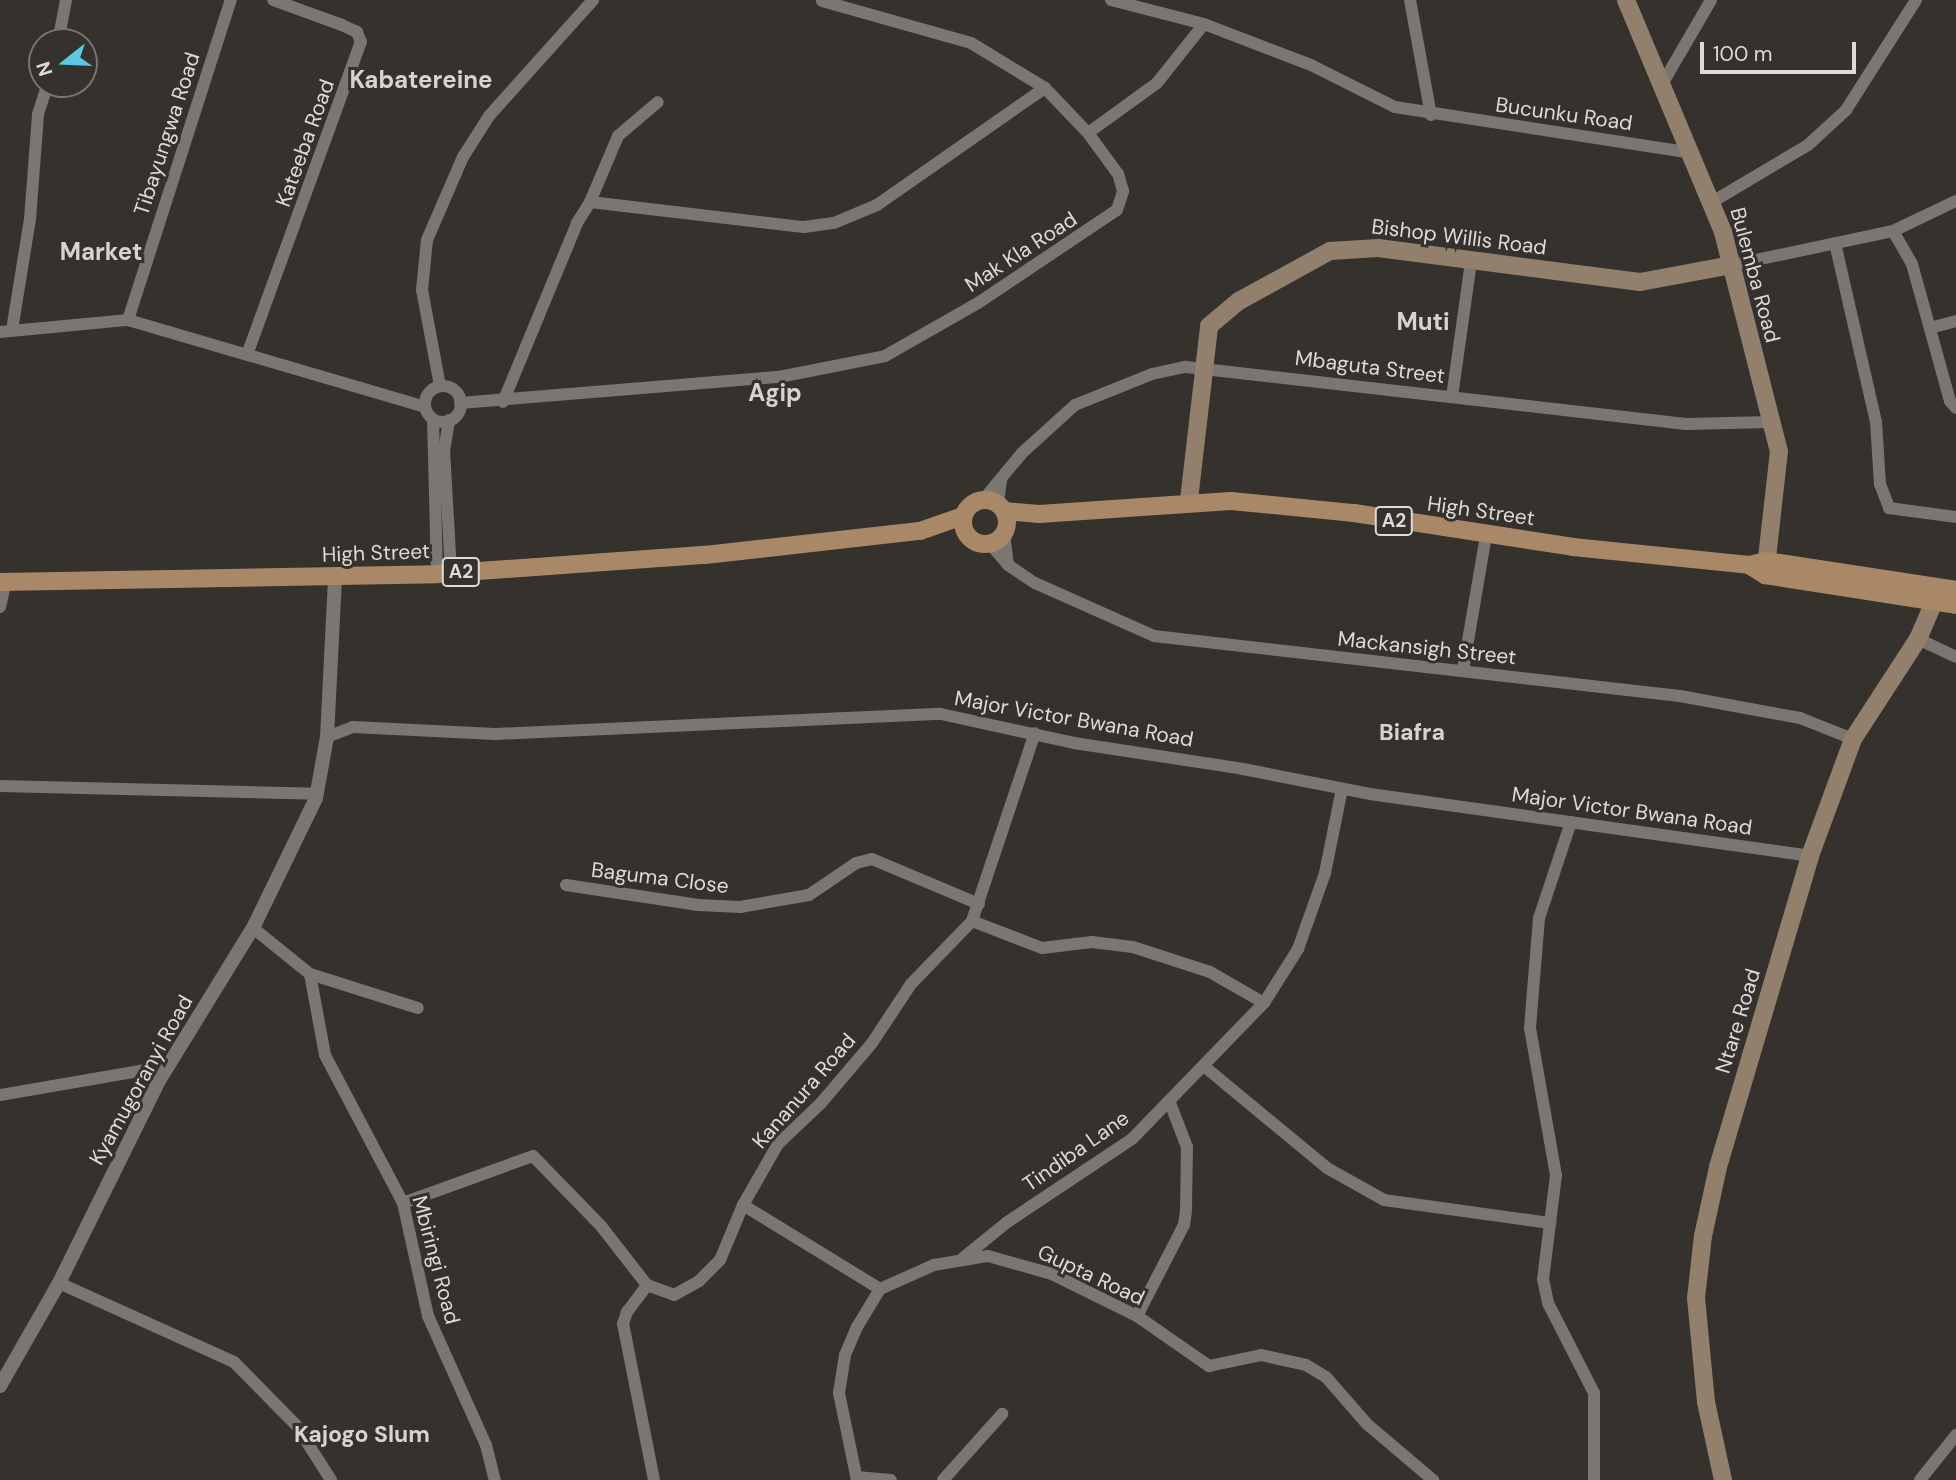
<!DOCTYPE html>
<style>
body{margin:0}
#map{position:relative;width:1956px;height:1480px;overflow:hidden;background:#35312d;font-family:"DM Sans",sans-serif}
div>[style]{position:absolute}
[style*='--x']{left:calc(var(--x)*1px);top:calc(var(--y)*1px);width:calc(var(--w)*1px);rotate:calc(var(--a)*1deg)}
.minor>*{height:12px;margin:-6px;padding:0 6px;transform-origin:6px;border-radius:6px;background:#7a7672}
.minor>.ring{margin:-6px;padding:0;box-sizing:content-box;background:none;border:12px solid #7a7672;border-radius:50%}
.tertiary>*{height:14px;margin:-7px;padding:0 7px;transform-origin:7px;border-radius:7px;background:#7a7672}
.secondary>*{height:18px;margin:-9px;padding:0 9px;transform-origin:9px;border-radius:9px;background:#927f6c}
.primary>*{height:18px;margin:-9px;padding:0 9px;transform-origin:9px;border-radius:9px;background:#a98867}
.primary>.ring{margin:-9px;padding:0;box-sizing:content-box;background:none;border:18px solid #a98867;border-radius:50%}
span{translate:-50% -50%;white-space:nowrap;text-align:center;line-height:1.15;-webkit-text-stroke:6px #35312d;paint-order:stroke}
.shield-label span{padding:2px 5px;background:#35312d;border:2px solid;border-radius:5px;-webkit-text-stroke-width:0}
.shield-label{font-size:19px;color:#dddbd8;font-weight:700}
.street-label{font-size:21px;color:#dddbd8}
.neighbourhood-label{font-size:23px;color:#d8d3ce;font-weight:700}
.quarter-label{font-size:24px;color:#d8d3ce;font-weight:700}
.north{position:absolute;left:28px;top:28px;width:70px;height:70px;box-sizing:border-box;background:#35312d;border:2px solid #787571;border-radius:50%;rotate:252deg;font-size:19px;font-weight:700;line-height:28px;text-align:center;color:#dddbd8}
.north::after{content:'';display:block;margin:auto;width:24px;height:32px;background:#5bc8e6;clip-path:polygon(50% 0,100% 100%,50% 72%,0 100%)}
.scale{position:absolute;left:1700px;top:42px;width:156px;height:32px;box-sizing:border-box;border:4px solid #dddbd8;border-top:0;padding-left:9px;font-size:21px;line-height:24px;white-space:nowrap;color:#dddbd8;-webkit-text-stroke:5px #35312d;paint-order:stroke}
</style>
<div id="map">
<div class="minor">
<div style="--x:1111;--y:0;--w:96;--a:14.5"></div>
<div style="--x:1410;--y:0;--w:117;--a:79.7"></div>
<div style="--x:822;--y:1;--w:155;--a:15.7"></div>
<div style="--x:971;--y:43;--w:87;--a:31.3"></div>
<div style="--x:1045;--y:88;--w:62;--a:46.3"></div>
<div style="--x:58;--y:42;--w:43;--a:-79.2"></div>
<div style="--x:1661;--y:86;--w:99;--a:-59.8"></div>
<div style="--x:590;--y:202;--w:72;--a:-67"></div>
<div style="--x:618;--y:136;--w:52;--a:-40.4"></div>
<div style="--x:1712;--y:202;--w:112;--a:-30.7"></div>
<div style="--x:1808;--y:145;--w:52;--a:-42.6"></div>
<div style="--x:1846;--y:110;--w:130;--a:-57.5"></div>
<div style="--x:1893;--y:231;--w:70;--a:-25.5"></div>
<div style="--x:1835;--y:243;--w:184;--a:77.1"></div>
<div style="--x:1876;--y:422;--w:62;--a:86.3"></div>
<div style="--x:1880;--y:484;--w:26;--a:69"></div>
<div style="--x:1889;--y:508;--w:68;--a:7.7"></div>
<div style="--x:1732;--y:265;--w:165;--a:-11.9"></div>
<div style="--x:1893;--y:231;--w:38;--a:60"></div>
<div style="--x:1912;--y:264;--w:142;--a:74.5"></div>
<div style="--x:1950;--y:401;--w:9;--a:49"></div>
<div style="--x:128;--y:320;--w:336;--a:-72.2"></div>
<div style="--x:1930;--y:328;--w:27;--a:-15"></div>
<div style="--x:12;--y:330;--w:112;--a:-80.8"></div>
<div style="--x:30;--y:219;--w:105;--a:-85.6"></div>
<div style="--x:38;--y:114;--w:32;--a:-72"></div>
<div style="--x:0;--y:332;--w:129;--a:-5.4"></div>
<div style="--x:128;--y:320;--w:309;--a:16.3"></div>
<div style="--x:248;--y:352;--w:330;--a:-70"></div>
<div style="--x:361;--y:42;--w:11;--a:-112"></div>
<div style="--x:357;--y:32;--w:17;--a:-155"></div>
<div style="--x:342;--y:25;--w:73;--a:-160.1"></div>
<div style="--x:440;--y:386;--w:98;--a:-100.6"></div>
<div style="--x:422;--y:290;--w:50;--a:-84.3"></div>
<div style="--x:427;--y:240;--w:90;--a:-66.6"></div>
<div style="--x:463;--y:157;--w:49;--a:-57.6"></div>
<div style="--x:489;--y:116;--w:156;--a:-48.1"></div>
<div class="ring" style="left:425px;top:386px;width:24px;height:24px"></div>
<div style="--x:1452;--y:397;--w:136;--a:-82"></div>
<div style="--x:503;--y:402;--w:194;--a:-67.5"></div>
<div style="--x:577;--y:223;--w:25;--a:-58"></div>
<div style="--x:590;--y:202;--w:215;--a:6.7"></div>
<div style="--x:804;--y:227;--w:30;--a:-8"></div>
<div style="--x:834;--y:223;--w:47;--a:-22.7"></div>
<div style="--x:877;--y:205;--w:205;--a:-34.9"></div>
<div style="--x:460;--y:403;--w:320;--a:-4.7"></div>
<div style="--x:779;--y:377;--w:108;--a:-11.2"></div>
<div style="--x:885;--y:356;--w:107;--a:-29.7"></div>
<div style="--x:978;--y:303;--w:167;--a:-33.8"></div>
<div style="--x:1117;--y:210;--w:20;--a:-72"></div>
<div style="--x:1123;--y:191;--w:18;--a:-106"></div>
<div style="--x:1118;--y:174;--w:51;--a:-126.2"></div>
<div style="--x:1088;--y:133;--w:85;--a:-35.9"></div>
<div style="--x:1157;--y:83;--w:75;--a:-51.5"></div>
<div style="--x:1204;--y:24;--w:115;--a:21"></div>
<div style="--x:1311;--y:65;--w:94;--a:26.6"></div>
<div style="--x:1395;--y:107;--w:301;--a:8.8"></div>
<div style="--x:433;--y:419;--w:155;--a:88.5"></div>
<div style="--x:449;--y:420;--w:30;--a:99"></div>
<div style="--x:444;--y:450;--w:123;--a:86.7"></div>
<div style="--x:983;--y:500;--w:61;--a:-50.3"></div>
<div style="--x:1022;--y:453;--w:72;--a:-42.2"></div>
<div style="--x:1075;--y:405;--w:83;--a:-21.9"></div>
<div style="--x:1152;--y:374;--w:35;--a:-12"></div>
<div style="--x:1186;--y:367;--w:503;--a:6.5"></div>
<div style="--x:1686;--y:424;--w:85;--a:-1.3"></div>
<div style="--x:998;--y:504;--w:24;--a:-83"></div>
<div style="--x:1004;--y:533;--w:32;--a:83"></div>
<div style="--x:990;--y:544;--w:28;--a:49"></div>
<div style="--x:1008;--y:565;--w:32;--a:34"></div>
<div style="--x:1035;--y:583;--w:130;--a:24"></div>
<div style="--x:1154;--y:636;--w:529;--a:6.51"></div>
<div style="--x:1680;--y:696;--w:122;--a:10.4"></div>
<div style="--x:1800;--y:718;--w:57;--a:21.6"></div>
<div style="--x:0;--y:607;--w:26;--a:-77"></div>
<div style="--x:1918;--y:639;--w:42;--a:25.3"></div>
<div style="--x:1463;--y:670;--w:136;--a:-80.3"></div>
<div style="--x:327;--y:737;--w:28;--a:-21"></div>
<div style="--x:353;--y:727;--w:142;--a:2.8"></div>
<div style="--x:495;--y:734;--w:446;--a:-2.6"></div>
<div style="--x:941;--y:714;--w:136;--a:12.3"></div>
<div style="--x:1074;--y:743;--w:171;--a:8.7"></div>
<div style="--x:1243;--y:769;--w:129;--a:11.1"></div>
<div style="--x:1370;--y:794;--w:444;--a:8"></div>
<div style="--x:0;--y:786;--w:317;--a:1.4"></div>
<div style="--x:1571;--y:822;--w:101;--a:108.4"></div>
<div style="--x:1539;--y:918;--w:110;--a:94.7"></div>
<div style="--x:1530;--y:1028;--w:149;--a:80"></div>
<div style="--x:1556;--y:1175;--w:105;--a:97.1"></div>
<div style="--x:1543;--y:1279;--w:25;--a:78"></div>
<div style="--x:1548;--y:1303;--w:101;--a:62.9"></div>
<div style="--x:1594;--y:1393;--w:87;--a:90"></div>
<div style="--x:566;--y:885;--w:134;--a:8.6"></div>
<div style="--x:698;--y:905;--w:42;--a:2.7"></div>
<div style="--x:740;--y:907;--w:70;--a:-9.9"></div>
<div style="--x:809;--y:895;--w:57;--a:-34.2"></div>
<div style="--x:856;--y:863;--w:16;--a:-14"></div>
<div style="--x:872;--y:859;--w:116;--a:22.8"></div>
<div style="--x:972;--y:921;--w:75;--a:21.1"></div>
<div style="--x:1042;--y:948;--w:50;--a:-6.8"></div>
<div style="--x:1092;--y:942;--w:41;--a:7"></div>
<div style="--x:1133;--y:947;--w:81;--a:18"></div>
<div style="--x:1210;--y:972;--w:62;--a:29.9"></div>
<div style="--x:253;--y:928;--w:73;--a:38.9"></div>
<div style="--x:310;--y:974;--w:113;--a:17.5"></div>
<div style="--x:310;--y:974;--w:82;--a:79.5"></div>
<div style="--x:325;--y:1055;--w:167;--a:62.2"></div>
<div style="--x:403;--y:1203;--w:116;--a:77.5"></div>
<div style="--x:428;--y:1316;--w:141;--a:65.8"></div>
<div style="--x:486;--y:1445;--w:36;--a:76"></div>
<div style="--x:1205;--y:1067;--w:158;--a:39.6"></div>
<div style="--x:1327;--y:1168;--w:65;--a:29.3"></div>
<div style="--x:1384;--y:1200;--w:168;--a:7.9"></div>
<div style="--x:0;--y:1095;--w:170;--a:-9.8"></div>
<div style="--x:403;--y:1203;--w:138;--a:-19.9"></div>
<div style="--x:533;--y:1156;--w:98;--a:45.8"></div>
<div style="--x:601;--y:1226;--w:75;--a:52.1"></div>
<div style="--x:743;--y:1205;--w:161;--a:31.5"></div>
<div style="--x:963;--y:1258;--w:55;--a:-39.1"></div>
<div style="--x:1006;--y:1223;--w:151;--a:-33.7"></div>
<div style="--x:1132;--y:1139;--w:190;--a:-45.9"></div>
<div style="--x:1264;--y:1003;--w:64;--a:-57.8"></div>
<div style="--x:1298;--y:949;--w:81;--a:-70.4"></div>
<div style="--x:1325;--y:873;--w:86;--a:-78.6"></div>
<div style="--x:59;--y:1283;--w:192;--a:24.3"></div>
<div style="--x:234;--y:1362;--w:88;--a:45.5"></div>
<div style="--x:296;--y:1425;--w:65;--a:57.5"></div>
<div style="--x:1137;--y:1316;--w:102;--a:-62.7"></div>
<div style="--x:1184;--y:1225;--w:15;--a:-82"></div>
<div style="--x:1186;--y:1210;--w:63;--a:-89.1"></div>
<div style="--x:1187;--y:1147;--w:47;--a:-111.1"></div>
<div style="--x:856;--y:1477;--w:35;--a:5"></div>
<div style="--x:654;--y:1480;--w:159;--a:-101.2"></div>
<div style="--x:623;--y:1324;--w:13;--a:-72"></div>
<div style="--x:627;--y:1312;--w:34;--a:-53"></div>
<div style="--x:647;--y:1285;--w:29;--a:20"></div>
<div style="--x:674;--y:1295;--w:29;--a:-29"></div>
<div style="--x:699;--y:1281;--w:30;--a:-45"></div>
<div style="--x:720;--y:1260;--w:60;--a:-67.3"></div>
<div style="--x:743;--y:1205;--w:70;--a:-60.2"></div>
<div style="--x:778;--y:1144;--w:59;--a:-43.6"></div>
<div style="--x:821;--y:1103;--w:79;--a:-49.6"></div>
<div style="--x:872;--y:1043;--w:71;--a:-56.5"></div>
<div style="--x:911;--y:984;--w:88;--a:-45.9"></div>
<div style="--x:972;--y:921;--w:198;--a:-71.5"></div>
<div style="--x:857;--y:1480;--w:89;--a:-101.7"></div>
<div style="--x:839;--y:1393;--w:38;--a:-81"></div>
<div style="--x:845;--y:1355;--w:30;--a:-67"></div>
<div style="--x:857;--y:1327;--w:44;--a:-58.8"></div>
<div style="--x:880;--y:1289;--w:59;--a:-24"></div>
<div style="--x:934;--y:1265;--w:55;--a:-9.5"></div>
<div style="--x:988;--y:1256;--w:66;--a:15.7"></div>
<div style="--x:1052;--y:1274;--w:95;--a:26.3"></div>
<div style="--x:1137;--y:1316;--w:88;--a:34.8"></div>
<div style="--x:1209;--y:1366;--w:53;--a:-11.9"></div>
<div style="--x:1261;--y:1355;--w:46;--a:12.5"></div>
<div style="--x:1306;--y:1365;--w:23;--a:31"></div>
<div style="--x:1326;--y:1377;--w:62;--a:48.9"></div>
<div style="--x:1367;--y:1424;--w:87;--a:40.3"></div>
<div style="--x:943;--y:1480;--w:89;--a:-48.2"></div>
<div style="--x:1920;--y:1480;--w:58;--a:-51.3"></div>
</div>
<div class="tertiary">
<div style="--x:0;--y:1386;--w:119;--a:-60.2"></div>
<div style="--x:59;--y:1283;--w:228;--a:-63.7"></div>
<div style="--x:160;--y:1079;--w:177;--a:-58.4"></div>
<div style="--x:253;--y:928;--w:144;--a:-64.1"></div>
<div style="--x:316;--y:798;--w:62;--a:-79.8"></div>
<div style="--x:327;--y:737;--w:159;--a:-87.1"></div>
</div>
<div class="secondary">
<div style="--x:1626;--y:0;--w:251;--a:67.3"></div>
<div style="--x:1723;--y:232;--w:226;--a:75.7"></div>
<div style="--x:1779;--y:451;--w:125;--a:96.4"></div>
<div style="--x:1189;--y:500;--w:175;--a:-83.4"></div>
<div style="--x:1209;--y:326;--w:39;--a:-40"></div>
<div style="--x:1239;--y:301;--w:104;--a:-28.8"></div>
<div style="--x:1330;--y:251;--w:48;--a:-3.6"></div>
<div style="--x:1378;--y:248;--w:264;--a:7.4"></div>
<div style="--x:1640;--y:282;--w:94;--a:-10.5"></div>
<div style="--x:1723;--y:1480;--w:80;--a:-102.3"></div>
<div style="--x:1706;--y:1402;--w:104;--a:-95.5"></div>
<div style="--x:1696;--y:1298;--w:62;--a:-83.6"></div>
<div style="--x:1703;--y:1236;--w:71;--a:-77.7"></div>
<div style="--x:1718;--y:1167;--w:324;--a:-73.5"></div>
<div style="--x:1810;--y:856;--w:125;--a:-69.8"></div>
<div style="--x:1853;--y:739;--w:119;--a:-57"></div>
<div style="--x:1918;--y:639;--w:40;--a:-66.6"></div>
</div>
<div class="primary">
<div class="ring" style="left:963px;top:500px;width:26px;height:26px"></div>
<div style="--x:1004;--y:511;--w:35;--a:5"></div>
<div style="--x:1039;--y:514;--w:192;--a:-3.9"></div>
<div style="--x:1231;--y:501;--w:124;--a:5.6"></div>
<div style="--x:1354;--y:513;--w:222;--a:8.8"></div>
<div style="--x:1573;--y:547;--w:177;--a:5.8"></div>
<div style="--x:1749;--y:565;--w:18;--a:-13"></div>
<div style="--x:1767;--y:561;--w:191;--a:8.7"></div>
<div style="--x:1749;--y:565;--w:19;--a:32"></div>
<div style="--x:1765;--y:575;--w:193;--a:8.9"></div>
<div style="--x:0;--y:582;--w:437;--a:-1"></div>
<div style="--x:437;--y:574;--w:269;--a:-4.1"></div>
<div style="--x:705;--y:555;--w:216;--a:-6.4"></div>
<div style="--x:920;--y:531;--w:46;--a:-19.2"></div>
</div>
<div class="shield-label">
<span style="left:1394px;top:521px">A2</span>
<span style="left:461px;top:572px">A2</span>
</div>
<div class="street-label">
<span style="left:1564px;top:114px;rotate:8deg">Bucunku Road</span>
<span style="left:167px;top:134px;rotate:-72deg">Tibayungwa Road</span>
<span style="left:305px;top:143px;rotate:-70deg">Kateeba Road</span>
<span style="left:1459px;top:237px;rotate:7deg">Bishop Willis Road</span>
<span style="left:1021px;top:252px;rotate:-33deg">Mak Kla Road</span>
<span style="left:1755px;top:275px;rotate:75deg">Bulemba Road</span>
<span style="left:1370px;top:367px;rotate:7deg">Mbaguta Street</span>
<span style="left:1481px;top:511px;rotate:8deg">High Street</span>
<span style="left:376px;top:553px;rotate:-2deg">High Street</span>
<span style="left:1427px;top:648px;rotate:6deg">Mackansigh Street</span>
<span style="left:1074px;top:719px;rotate:10deg">Major Victor Bwana Road</span>
<span style="left:1632px;top:811px;rotate:8deg">Major Victor Bwana Road</span>
<span style="left:660px;top:878px;rotate:7deg">Baguma Close</span>
<span style="left:1738px;top:1021px;rotate:-73deg">Ntare Road</span>
<span style="left:141px;top:1080px;rotate:-61deg">Kyamugoranyi Road</span>
<span style="left:804px;top:1091px;rotate:-49deg">Kananura Road</span>
<span style="left:1076px;top:1151px;rotate:-35deg">Tindiba Lane</span>
<span style="left:436px;top:1260px;rotate:75deg">Mbiringi Road</span>
<span style="left:1091px;top:1275px;rotate:25deg">Gupta Road</span>
</div>
<div class="neighbourhood-label">
<span style="left:1412px;top:732px">Biafra</span>
<span style="left:362px;top:1434px">Kajogo Slum</span>
</div>
<div class="quarter-label">
<span style="left:421px;top:80px">Kabatereine</span>
<span style="left:101px;top:252px">Market</span>
<span style="left:1423px;top:322px">Muti</span>
<span style="left:775px;top:393px">Agip</span>
</div>
<div class="north">N</div>
<div class="scale">100 m</div>
</div>
